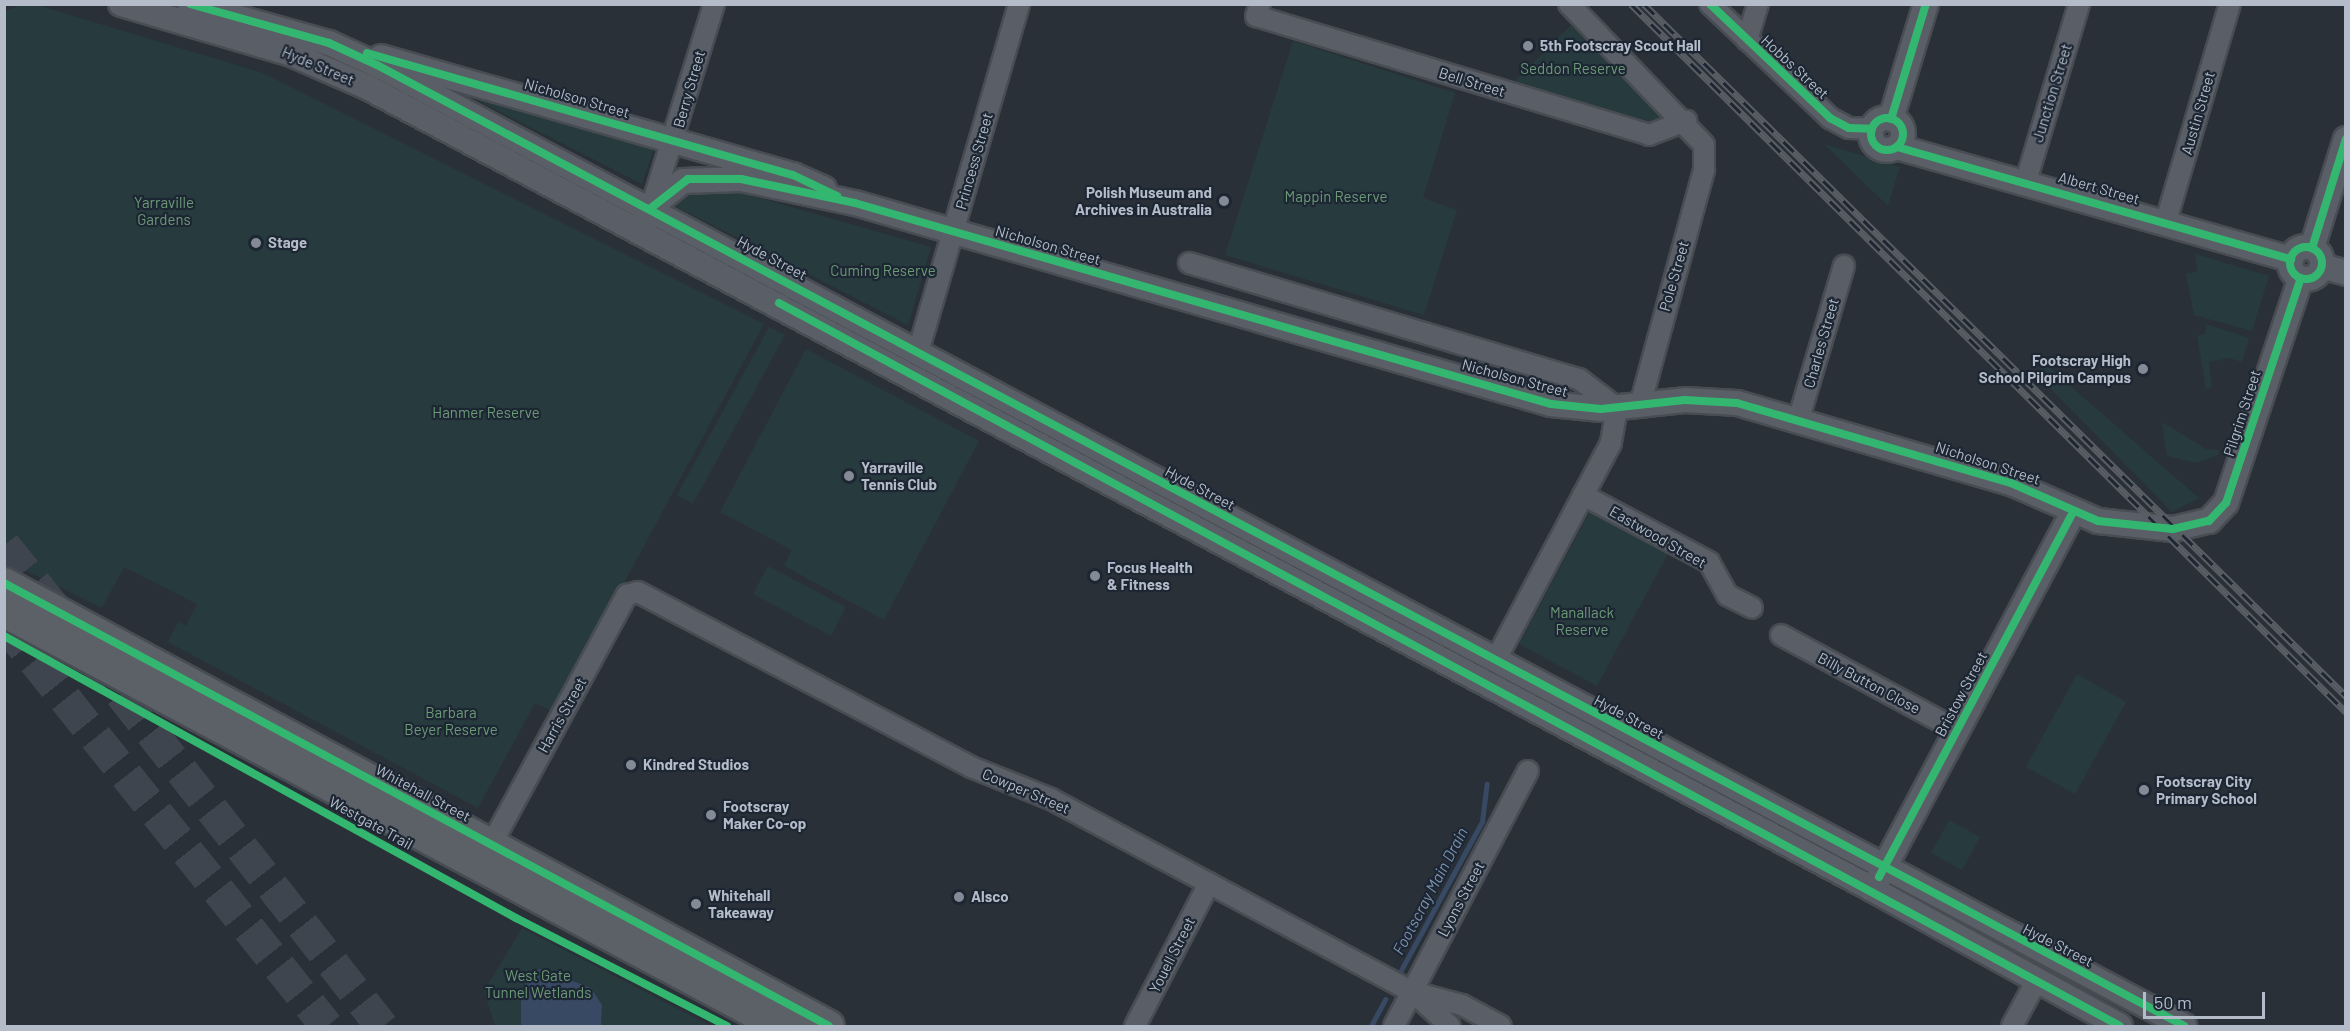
<!DOCTYPE html>
<style>
body{margin:0}
#map{position:relative;width:2350px;height:1031px;overflow:hidden;background:#2a3038;font-family:Barlow,sans-serif}
div>[style]{position:absolute}
[style*='--x']{left:calc(var(--x)*1px);top:calc(var(--y)*1px);width:calc(var(--w)*1px);rotate:calc(var(--a)*1deg)}
.green>*{inset:0;background:#273a3e}
.water>*{inset:0;background:#384963}
.stream>*{height:4.5px;margin:-2.25px;padding:0 2.25px;transform-origin:2.25px;border-radius:2.25px;background:#384963}
.motorway-tunnel>*{height:33px;margin-top:-16.5px;transform-origin:0;background:repeating-linear-gradient(90deg,#3f454e 0 33px,transparent 0 49px)}
.roads{filter:drop-shadow(2px 0 #484c53) drop-shadow(-2px 0 #484c53) drop-shadow(0 2px #484c53) drop-shadow(0 -2px #484c53)}
.minor>*{height:20px;margin:-10px;padding:0 10px;transform-origin:10px;border-radius:10px;background:#5a5e66}
.tertiary>*{height:24px;margin:-12px;padding:0 12px;transform-origin:12px;border-radius:12px;background:#5a5e66}
.tertiary>.ring{margin:-12px;padding:0;box-sizing:content-box;background:none;border:24px solid #5a5e66;border-radius:50%}
.primary>*{height:30px;margin:-15px;padding:0 15px;transform-origin:15px;border-radius:15px;background:#5c6168}
.rail>*{height:7px;margin-top:-3.5px;transform-origin:0;background:repeating-linear-gradient(90deg,#1d2633 0 14px,#595d64 0 28px);box-sizing:border-box;border-block:2px solid #595d64}
.cycleway>*{height:8px;margin:-4px;padding:0 4px;transform-origin:4px;border-radius:4px;background:#33b770}
.cycleway>.ring{margin:-4px;padding:0;box-sizing:content-box;background:none;border:8px solid #33b770;border-radius:50%}
.dots>*{width:16px;height:16px;translate:-50% -50%;box-sizing:border-box;border:3px solid #1d2633;border-radius:50%}
span{translate:-50% -50%;white-space:nowrap;text-align:center;line-height:1.15;-webkit-text-stroke:4.5px #1d2633;paint-order:stroke}
.poi-label{font-size:15px;color:#b4bcc9;font-weight:700}
.left{translate:0 -50%;text-align:left}
.right{translate:-100% -50%;text-align:right}
.street-label{font-size:15px;color:#b4bcc9}
.park-label{font-size:15px;color:#6b9a76}
.water-label{font-size:16px;color:#7c92b1;font-style:italic}
.frame{position:absolute;inset:0;border:6px solid #b4bcc9;pointer-events:none}
.scale{position:absolute;left:2143px;top:992px;width:122px;height:27px;box-sizing:border-box;border:3px solid #b4bcc9;border-top:0;padding-left:8px;font-size:18px;line-height:21px;white-space:nowrap;color:#b4bcc9;-webkit-text-stroke:4px #1d2633;paint-order:stroke}
</style>
<div id="map">
<div class="green">
<div style="clip-path:polygon(20px 5px,37px 5px,263px 73px,764px 324px,554px 712px,535px 703px,478px 808px,168px 642px,178px 622px,186px 626px,197px 604px,124px 567px,102px 608px,5px 560px,4px 12px)"></div>
<div style="clip-path:polygon(1571px 25px,1663px 114px,1657px 124px,1514px 82px)"></div>
<div style="clip-path:polygon(1293px 41px,1455px 93px,1423px 198px,1457px 210px,1424px 315px,1225px 255px)"></div>
<div style="clip-path:polygon(441px 82px,655px 145px,642px 184px)"></div>
<div style="clip-path:polygon(1824px 144px,1900px 167px,1888px 206px)"></div>
<div style="clip-path:polygon(707px 183px,931px 247px,908px 325px,673px 205px)"></div>
<div style="clip-path:polygon(2195px 254px,2269px 276px,2252px 331px,2194px 315px,2186px 273px,2198px 272px)"></div>
<div style="clip-path:polygon(2206px 324px,2249px 338px,2242px 362px,2229px 358px,2209px 362px,2212px 387px,2206px 389px,2197px 336px,2205px 334px)"></div>
<div style="clip-path:polygon(769px 327px,785px 335px,693px 504px,677px 495px)"></div>
<div style="clip-path:polygon(806px 349px,979px 441px,884px 620px,784px 566px,792px 550px,720px 512px)"></div>
<div style="clip-path:polygon(2044px 363px,2199px 498px,2172px 512px,2038px 376px)"></div>
<div style="clip-path:polygon(2162px 422px,2206px 449px,2219px 450px,2218px 455px,2197px 463px,2167px 456px)"></div>
<div style="clip-path:polygon(1593px 506px,1671px 548px,1597px 686px,1519px 644px)"></div>
<div style="clip-path:polygon(768px 566px,846px 607px,831px 636px,753px 594px)"></div>
<div style="clip-path:polygon(2077px 674px,2126px 702px,2075px 794px,2026px 767px)"></div>
<div style="clip-path:polygon(1949px 820px,1980px 837px,1962px 870px,1931px 853px)"></div>
<div style="clip-path:polygon(522px 928px,711px 1026px,495px 1026px,484px 991px)"></div>
</div>
<div class="water">
<div style="clip-path:polygon(541px 969px,591px 988px,602px 1005px,601px 1026px,521px 1026px,521px 995px,533px 971px)"></div>
</div>
<div class="stream">
<div style="--x:1399;--y:974;--w:173;--a:-61.4"></div>
<div style="--x:1482;--y:822;--w:38;--a:-83"></div>
<div style="--x:1371;--y:1026;--w:30;--a:-62"></div>
</div>
<div class="motorway-tunnel">
<div style="--x:4;--y:545;--w:91;--a:51.2"></div>
<div style="--x:4;--y:622;--w:517;--a:51.36"></div>
<div style="--x:91;--y:655;--w:472;--a:51.9"></div>
</div>
<div class="roads">
<div class="minor">
<div style="--x:1260;--y:4;--w:13;--a:108"></div>
<div style="--x:1256;--y:16;--w:411;--a:16.8"></div>
<div style="--x:1649;--y:135;--w:40;--a:-21"></div>
<div style="--x:1569;--y:4;--w:195;--a:46.2"></div>
<div style="--x:1704;--y:145;--w:25;--a:90"></div>
<div style="--x:1704;--y:170;--w:245;--a:105.2"></div>
<div style="--x:1710;--y:4;--w:166;--a:43.5"></div>
<div style="--x:1830;--y:118;--w:21;--a:28"></div>
<div style="--x:1849;--y:128;--w:23;--a:2"></div>
<div style="--x:1747;--y:40;--w:38;--a:-73"></div>
<div style="--x:2026;--y:181;--w:185;--a:-73.3"></div>
<div style="--x:651;--y:208;--w:214;--a:-72.8"></div>
<div style="--x:2166;--y:221;--w:226;--a:-73.6"></div>
<div style="--x:1189;--y:263;--w:407;--a:16.6"></div>
<div style="--x:1579;--y:379;--w:48;--a:37.3"></div>
<div style="--x:1617;--y:408;--w:36;--a:100"></div>
<div style="--x:1611;--y:443;--w:247;--a:118"></div>
<div style="--x:918;--y:352;--w:362;--a:-73.8"></div>
<div style="--x:1798;--y:421;--w:162;--a:-73.5"></div>
<div style="--x:1583;--y:495;--w:143;--a:28"></div>
<div style="--x:1709;--y:562;--w:38;--a:61"></div>
<div style="--x:1727;--y:595;--w:28;--a:27"></div>
<div style="--x:1781;--y:635;--w:200;--a:28.4"></div>
<div style="--x:491;--y:845;--w:285;--a:-61.5"></div>
<div style="--x:627;--y:595;--w:11;--a:-15"></div>
<div style="--x:638;--y:592;--w:376;--a:27.7"></div>
<div style="--x:971;--y:767;--w:86;--a:21.8"></div>
<div style="--x:1051;--y:799;--w:410;--a:28.1"></div>
<div style="--x:1413;--y:992;--w:51;--a:14.9"></div>
<div style="--x:1462;--y:1005;--w:44;--a:28.3"></div>
<div style="--x:1415;--y:994;--w:47;--a:42.4"></div>
<div style="--x:1135;--y:1026;--w:161;--a:-62.6"></div>
<div style="--x:1394;--y:1026;--w:288;--a:-62.3"></div>
<div style="--x:2012;--y:1026;--w:52;--a:-61.5"></div>
</div>
<div class="tertiary">
<div style="--x:121;--y:4;--w:175;--a:16.3"></div>
<div style="--x:289;--y:53;--w:85;--a:23.6"></div>
<div style="--x:367;--y:87;--w:1705;--a:28.05"></div>
<div style="--x:1872;--y:889;--w:283;--a:28.9"></div>
<div style="--x:190;--y:4;--w:144;--a:15.7"></div>
<div style="--x:329;--y:43;--w:53;--a:24.6"></div>
<div style="--x:377;--y:65;--w:2047;--a:28"></div>
<div style="--x:381;--y:57;--w:429;--a:16"></div>
<div style="--x:793;--y:175;--w:34;--a:24"></div>
<div class="ring" style="left:1871px;top:118px;width:8px;height:8px"></div>
<div style="--x:1891;--y:119;--w:120;--a:-73.1"></div>
<div style="--x:1897;--y:147;--w:410;--a:15.9"></div>
<div style="--x:644;--y:221;--w:26;--a:-54"></div>
<div style="--x:659;--y:200;--w:31;--a:-38"></div>
<div style="--x:683;--y:181;--w:58;--a:-2"></div>
<div style="--x:741;--y:179;--w:116;--a:11.9"></div>
<div style="--x:855;--y:203;--w:724;--a:16.11"></div>
<div style="--x:1551;--y:404;--w:50;--a:5.7"></div>
<div style="--x:1601;--y:409;--w:84;--a:-6.1"></div>
<div style="--x:1685;--y:400;--w:52;--a:3.3"></div>
<div style="--x:1737;--y:403;--w:285;--a:16.3"></div>
<div style="--x:2011;--y:483;--w:95;--a:23.6"></div>
<div style="--x:2098;--y:521;--w:75;--a:6.1"></div>
<div style="--x:2173;--y:529;--w:37;--a:-13"></div>
<div style="--x:2209;--y:521;--w:25;--a:-47"></div>
<div style="--x:2226;--y:503;--w:237;--a:-71.6"></div>
<div class="ring" style="left:2290px;top:247px;width:8px;height:8px"></div>
<div style="--x:2312;--y:248;--w:114;--a:-72.7"></div>
<div style="--x:2322;--y:266;--w:25;--a:16"></div>
<div style="--x:1876;--y:883;--w:420;--a:-62"></div>
</div>
<div class="primary">
<div style="--x:4;--y:583;--w:936;--a:28.23"></div>
<div style="--x:4;--y:612;--w:879;--a:28.11"></div>
</div>
</div>
<div class="rail">
<div style="--x:1631;--y:4;--w:1006;--a:44.72"></div>
<div style="--x:1644;--y:4;--w:986;--a:44.59"></div>
</div>
<div class="cycleway">
<div style="--x:190;--y:4;--w:144;--a:15.7"></div>
<div style="--x:329;--y:43;--w:53;--a:24.6"></div>
<div style="--x:377;--y:65;--w:2047;--a:28"></div>
<div style="--x:1710;--y:4;--w:166;--a:43.5"></div>
<div style="--x:1830;--y:118;--w:21;--a:28"></div>
<div style="--x:1849;--y:128;--w:23;--a:2"></div>
<div style="--x:367;--y:53;--w:443;--a:16"></div>
<div style="--x:793;--y:175;--w:49;--a:25.5"></div>
<div class="ring" style="left:1871px;top:118px;width:24px;height:24px"></div>
<div style="--x:1891;--y:119;--w:120;--a:-73.1"></div>
<div style="--x:1897;--y:147;--w:410;--a:15.9"></div>
<div style="--x:651;--y:208;--w:47;--a:-38.1"></div>
<div style="--x:688;--y:179;--w:53;--a:0"></div>
<div style="--x:741;--y:179;--w:116;--a:11.9"></div>
<div style="--x:855;--y:203;--w:724;--a:16.11"></div>
<div style="--x:1551;--y:404;--w:50;--a:5.7"></div>
<div style="--x:1601;--y:409;--w:84;--a:-6.1"></div>
<div style="--x:1685;--y:400;--w:52;--a:3.3"></div>
<div style="--x:1737;--y:403;--w:285;--a:16.3"></div>
<div style="--x:2011;--y:483;--w:95;--a:23.6"></div>
<div style="--x:2098;--y:521;--w:75;--a:6.1"></div>
<div style="--x:2173;--y:529;--w:37;--a:-13"></div>
<div style="--x:2209;--y:521;--w:25;--a:-47"></div>
<div style="--x:2226;--y:503;--w:237;--a:-71.6"></div>
<div class="ring" style="left:2290px;top:247px;width:24px;height:24px"></div>
<div style="--x:2312;--y:248;--w:114;--a:-72.7"></div>
<div style="--x:779;--y:303;--w:1523;--a:28.33"></div>
<div style="--x:4;--y:583;--w:936;--a:28.23"></div>
<div style="--x:4;--y:636;--w:585;--a:28.85"></div>
<div style="--x:516;--y:918;--w:237;--a:27.1"></div>
<div style="--x:1879;--y:877;--w:413;--a:-62"></div>
</div>
<div class="dots">
<div style="left:1528px;top:46px;background:#848b96"></div>
<div style="left:1224px;top:201px;background:#848b96"></div>
<div style="left:256px;top:243px;background:#848b96"></div>
<div style="left:2143px;top:369px;background:#848b96"></div>
<div style="left:849px;top:476px;background:#848b96"></div>
<div style="left:1095px;top:576px;background:#848b96"></div>
<div style="left:631px;top:765px;background:#848b96"></div>
<div style="left:2144px;top:790px;background:#848b96"></div>
<div style="left:711px;top:815px;background:#848b96"></div>
<div style="left:959px;top:897px;background:#848b96"></div>
<div style="left:696px;top:904px;background:#848b96"></div>
</div>
<div class="poi-label">
<span class="left" style="left:1540px;top:46px">5th Footscray Scout Hall</span>
<span class="right" style="left:1212px;top:201px">Polish Museum and<br>Archives in Australia</span>
<span class="left" style="left:268px;top:243px">Stage</span>
<span class="right" style="left:2131px;top:369px">Footscray High<br>School Pilgrim Campus</span>
<span class="left" style="left:861px;top:476px">Yarraville<br>Tennis Club</span>
<span class="left" style="left:1107px;top:576px">Focus Health<br>&amp; Fitness</span>
<span class="left" style="left:643px;top:765px">Kindred Studios</span>
<span class="left" style="left:2156px;top:790px">Footscray City<br>Primary School</span>
<span class="left" style="left:723px;top:815px">Footscray<br>Maker Co-op</span>
<span class="left" style="left:708px;top:904px">Whitehall<br>Takeaway</span>
<span class="left" style="left:971px;top:897px">Alsco</span>
</div>
<div class="street-label">
<span style="left:318px;top:66px;rotate:23deg">Hyde Street</span>
<span style="left:1795px;top:67px;rotate:43deg">Hobbs Street</span>
<span style="left:1472px;top:82px;rotate:17deg">Bell Street</span>
<span style="left:689px;top:89px;rotate:-74deg">Berry Street</span>
<span style="left:2052px;top:93px;rotate:-73deg">Junction Street</span>
<span style="left:577px;top:98px;rotate:16deg">Nicholson Street</span>
<span style="left:2198px;top:113px;rotate:-74deg">Austin Street</span>
<span style="left:974px;top:161px;rotate:-74deg">Princess Street</span>
<span style="left:2099px;top:188px;rotate:16deg">Albert Street</span>
<span style="left:1048px;top:245px;rotate:16deg">Nicholson Street</span>
<span style="left:772px;top:258px;rotate:28deg">Hyde Street</span>
<span style="left:1674px;top:276px;rotate:-74deg">Pole Street</span>
<span style="left:1821px;top:343px;rotate:-74deg">Charles Street</span>
<span style="left:1515px;top:378px;rotate:15deg">Nicholson Street</span>
<span style="left:2242px;top:413px;rotate:-72deg">Pilgrim Street</span>
<span style="left:1988px;top:463px;rotate:18deg">Nicholson Street</span>
<span style="left:1200px;top:488px;rotate:28deg">Hyde Street</span>
<span style="left:1658px;top:537px;rotate:30deg">Eastwood Street</span>
<span style="left:1869px;top:683px;rotate:28deg">Billy Button Close</span>
<span style="left:1961px;top:694px;rotate:-62deg">Bristow Street</span>
<span style="left:562px;top:715px;rotate:-61deg">Harris Street</span>
<span style="left:1629px;top:717px;rotate:28deg">Hyde Street</span>
<span style="left:1026px;top:791px;rotate:23deg">Cowper Street</span>
<span style="left:423px;top:793px;rotate:28deg">Whitehall Street</span>
<span style="left:371px;top:823px;rotate:29deg">Westgate Trail</span>
<span style="left:1461px;top:899px;rotate:-62deg">Lyons Street</span>
<span style="left:2058px;top:945px;rotate:27deg">Hyde Street</span>
<span style="left:1172px;top:955px;rotate:-63deg">Youell Street</span>
</div>
<div class="park-label">
<span style="left:1573px;top:69px">Seddon Reserve</span>
<span style="left:1336px;top:197px">Mappin Reserve</span>
<span style="left:164px;top:211px">Yarraville<br>Gardens</span>
<span style="left:883px;top:271px">Cuming Reserve</span>
<span style="left:486px;top:413px">Hanmer Reserve</span>
<span style="left:1582px;top:621px">Manallack<br>Reserve</span>
<span style="left:451px;top:721px">Barbara<br>Beyer Reserve</span>
<span style="left:538px;top:984px">West Gate<br>Tunnel Wetlands</span>
</div>
<div class="water-label">
<span style="left:1430px;top:891px;rotate:-62deg">Footscray Main Drain</span>
</div>
<div class="frame"></div>
<div class="scale">50 m</div>
</div>
